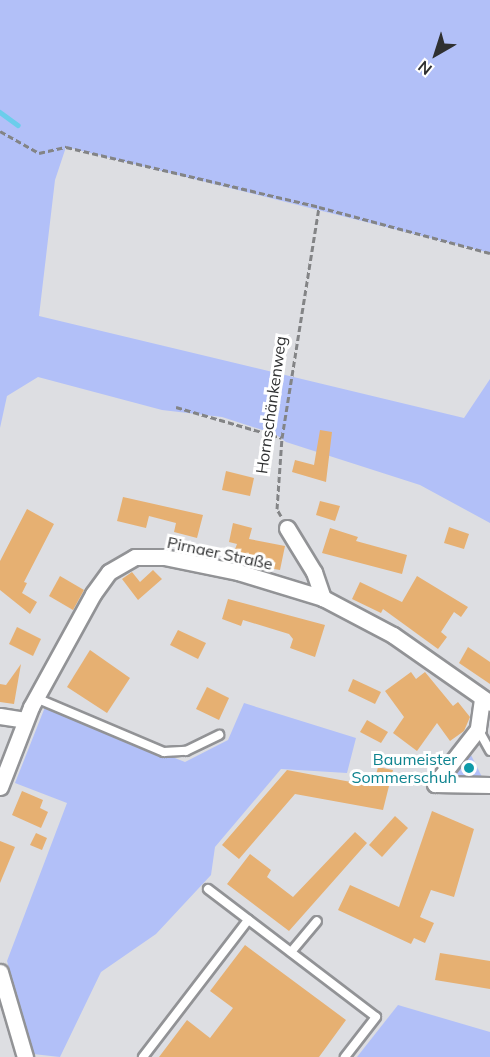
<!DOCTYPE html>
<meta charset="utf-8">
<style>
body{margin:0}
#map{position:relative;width:490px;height:1057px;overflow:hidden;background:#dddee2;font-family:Mulish,sans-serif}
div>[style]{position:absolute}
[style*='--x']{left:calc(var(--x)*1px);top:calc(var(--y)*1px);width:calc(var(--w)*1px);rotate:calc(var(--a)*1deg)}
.green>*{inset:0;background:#b2c0f8}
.stream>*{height:4.5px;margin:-2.25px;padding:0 2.25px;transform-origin:2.25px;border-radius:2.25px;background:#6bcdeb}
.building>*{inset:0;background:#e6b072}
.path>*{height:3px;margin-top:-1.5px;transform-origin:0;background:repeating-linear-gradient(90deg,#838486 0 6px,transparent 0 9px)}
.roads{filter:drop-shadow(2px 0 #929396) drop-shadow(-2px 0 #929396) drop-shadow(0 2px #929396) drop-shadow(0 -2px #929396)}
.lane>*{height:8px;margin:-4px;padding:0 4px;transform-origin:4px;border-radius:4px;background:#fff}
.street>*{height:15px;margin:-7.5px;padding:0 7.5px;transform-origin:7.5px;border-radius:7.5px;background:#fff}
.dots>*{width:16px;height:16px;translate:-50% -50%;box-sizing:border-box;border:3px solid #fff;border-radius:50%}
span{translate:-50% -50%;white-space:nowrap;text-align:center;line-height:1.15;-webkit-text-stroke:6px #fff;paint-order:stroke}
.street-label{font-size:16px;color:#2f3031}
.culture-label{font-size:16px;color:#0d838f}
.right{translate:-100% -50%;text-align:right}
.north{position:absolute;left:406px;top:24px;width:60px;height:60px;-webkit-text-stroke:4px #fff;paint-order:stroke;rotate:219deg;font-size:16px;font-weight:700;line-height:24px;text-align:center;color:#2f3031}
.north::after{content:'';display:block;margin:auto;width:21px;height:27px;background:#2f3031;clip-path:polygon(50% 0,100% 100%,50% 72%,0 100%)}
</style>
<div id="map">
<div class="green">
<div style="clip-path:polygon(0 0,490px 0,490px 253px,66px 147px,55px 180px,39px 316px,464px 418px,490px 379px,490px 523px,420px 485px,286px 442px,275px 434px,222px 417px,162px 410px,38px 377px,7px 396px,0 428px)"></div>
<div style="clip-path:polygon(244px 703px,356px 738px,347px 773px,281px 769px,215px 847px,211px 875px,156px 934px,101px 972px,60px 1057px,33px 1054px,7px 961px,67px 803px,15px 783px,45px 707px,185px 762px,228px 740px)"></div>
<div style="clip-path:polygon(469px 751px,483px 779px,458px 779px,453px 770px)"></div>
<div style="clip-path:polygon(398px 1005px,490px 1032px,490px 1057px,357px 1057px)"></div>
</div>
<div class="stream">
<div style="--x:0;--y:112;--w:22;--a:36"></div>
</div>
<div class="building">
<div style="clip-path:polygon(320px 430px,332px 432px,326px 482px,292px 472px,295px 460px,314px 465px)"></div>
<div style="clip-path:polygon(226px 471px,254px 478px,250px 496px,222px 490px)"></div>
<div style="clip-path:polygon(123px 497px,203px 515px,197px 538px,174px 532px,176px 523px,149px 516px,146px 528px,117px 521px)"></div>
<div style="clip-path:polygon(320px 501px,340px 506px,335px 521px,316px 515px)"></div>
<div style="clip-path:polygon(27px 509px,54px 524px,24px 582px,27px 583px,22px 593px,37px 602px,30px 614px,0 590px,0 561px)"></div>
<div style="clip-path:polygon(233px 523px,252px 528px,249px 539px,285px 546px,280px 570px,263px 567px,265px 560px,234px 552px,237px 544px,229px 542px)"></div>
<div style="clip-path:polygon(449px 527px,469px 534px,464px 549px,444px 543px)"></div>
<div style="clip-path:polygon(330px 528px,358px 537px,356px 541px,407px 555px,402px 574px,322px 553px)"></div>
<div style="clip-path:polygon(153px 570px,162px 579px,138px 600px,122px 579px,132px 572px,140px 582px)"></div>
<div style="clip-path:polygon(60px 576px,84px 590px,73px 610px,49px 596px)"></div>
<div style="clip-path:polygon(417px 576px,468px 607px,461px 617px,454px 612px,441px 632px,447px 637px,438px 649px,383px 609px,381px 613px,352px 599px,360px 582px,402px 602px)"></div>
<div style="clip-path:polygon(228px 599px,325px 625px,315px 657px,290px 648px,293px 639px,289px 634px,243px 620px,241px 626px,222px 619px)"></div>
<div style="clip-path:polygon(17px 627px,41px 639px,33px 656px,9px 644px)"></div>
<div style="clip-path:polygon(178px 630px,206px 643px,198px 659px,170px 645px)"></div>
<div style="clip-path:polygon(468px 647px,490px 662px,490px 684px,459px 663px)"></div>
<div style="clip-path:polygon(90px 650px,130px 678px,107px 713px,67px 687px)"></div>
<div style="clip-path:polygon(21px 664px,14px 704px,0 702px,0 684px,6px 685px)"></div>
<div style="clip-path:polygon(411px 672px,416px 679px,425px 672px,453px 706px,458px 702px,470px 717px,464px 731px,450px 741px,437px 723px,417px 751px,393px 733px,404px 717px,385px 691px)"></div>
<div style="clip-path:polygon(353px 679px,381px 692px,375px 704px,348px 691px)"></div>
<div style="clip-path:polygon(207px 687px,229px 698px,219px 720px,196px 709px)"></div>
<div style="clip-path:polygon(367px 720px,388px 732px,381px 743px,360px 732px)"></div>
<div style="clip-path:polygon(378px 767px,393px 770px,383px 810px,295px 794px,239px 859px,222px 845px,287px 770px,367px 785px,370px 774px,376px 775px)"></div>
<div style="clip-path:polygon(22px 791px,43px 800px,40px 808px,48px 812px,41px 828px,12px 815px)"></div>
<div style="clip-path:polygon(432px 811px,474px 829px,454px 897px,431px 890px,420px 917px,434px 923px,425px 943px,414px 938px,411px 944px,338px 910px,350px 885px,399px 907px)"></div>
<div style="clip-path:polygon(395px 816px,408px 828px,382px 857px,369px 845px)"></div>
<div style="clip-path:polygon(355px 832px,367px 843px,289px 931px,227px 884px,250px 854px,271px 870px,267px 877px,293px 897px)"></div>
<div style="clip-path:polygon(36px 833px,47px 838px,42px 850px,30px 845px)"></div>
<div style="clip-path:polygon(0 841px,15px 847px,0 883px)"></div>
<div style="clip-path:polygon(245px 945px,346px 1020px,319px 1057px,159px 1057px,187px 1020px,210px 1038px,233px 1008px,210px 991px)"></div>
<div style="clip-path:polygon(440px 953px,490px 961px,490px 989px,435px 980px)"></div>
</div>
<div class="path">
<div style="--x:0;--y:131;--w:45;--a:29.4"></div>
<div style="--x:39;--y:153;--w:28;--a:-13"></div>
<div style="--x:66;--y:147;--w:260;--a:13.3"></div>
<div style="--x:319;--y:207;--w:177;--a:15.1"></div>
<div style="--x:176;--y:407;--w:110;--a:16.3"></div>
<div style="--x:281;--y:516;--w:8;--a:-120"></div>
<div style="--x:277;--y:509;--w:71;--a:-86"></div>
<div style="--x:282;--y:438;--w:234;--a:-80.9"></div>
</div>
<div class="roads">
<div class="lane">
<div style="--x:36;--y:698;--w:139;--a:22.9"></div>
<div style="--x:164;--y:752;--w:22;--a:-3"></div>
<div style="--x:186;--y:751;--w:37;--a:-26"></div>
<div style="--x:478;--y:729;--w:25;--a:61"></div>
<div style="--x:208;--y:889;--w:211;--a:37.3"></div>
<div style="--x:376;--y:1017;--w:51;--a:127.8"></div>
<div style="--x:291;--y:952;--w:40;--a:-50"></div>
<div style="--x:143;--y:1057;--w:173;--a:-52.5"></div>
</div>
<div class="street">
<div style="--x:287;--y:528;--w:52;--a:58.5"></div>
<div style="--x:314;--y:572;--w:28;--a:71"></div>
<div style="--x:482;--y:699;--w:30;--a:98"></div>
<div style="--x:478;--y:729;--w:70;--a:128"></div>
<div style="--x:435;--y:784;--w:55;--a:1"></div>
<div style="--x:0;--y:716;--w:25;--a:9"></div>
<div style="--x:0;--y:787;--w:86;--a:-68.8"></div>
<div style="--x:31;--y:707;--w:129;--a:-61.2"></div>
<div style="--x:93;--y:594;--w:27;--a:-54"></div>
<div style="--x:109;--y:572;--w:30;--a:-30"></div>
<div style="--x:135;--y:557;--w:29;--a:0"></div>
<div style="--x:164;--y:557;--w:76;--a:11.5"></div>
<div style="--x:238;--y:572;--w:89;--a:17"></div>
<div style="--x:323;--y:598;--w:79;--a:27.9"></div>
<div style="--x:393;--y:635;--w:118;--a:35"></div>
<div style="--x:0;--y:972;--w:89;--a:73.6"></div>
</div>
</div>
<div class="dots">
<div style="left:469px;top:768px;background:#0f9aa8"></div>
</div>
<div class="street-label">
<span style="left:271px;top:405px;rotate:-82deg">Hornschänkenweg</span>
<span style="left:220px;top:553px;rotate:12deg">Pirnaer Straße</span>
</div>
<div class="culture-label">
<span class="right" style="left:457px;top:768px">Baumeister<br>Sommerschuh</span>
</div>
<div class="north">N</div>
</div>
